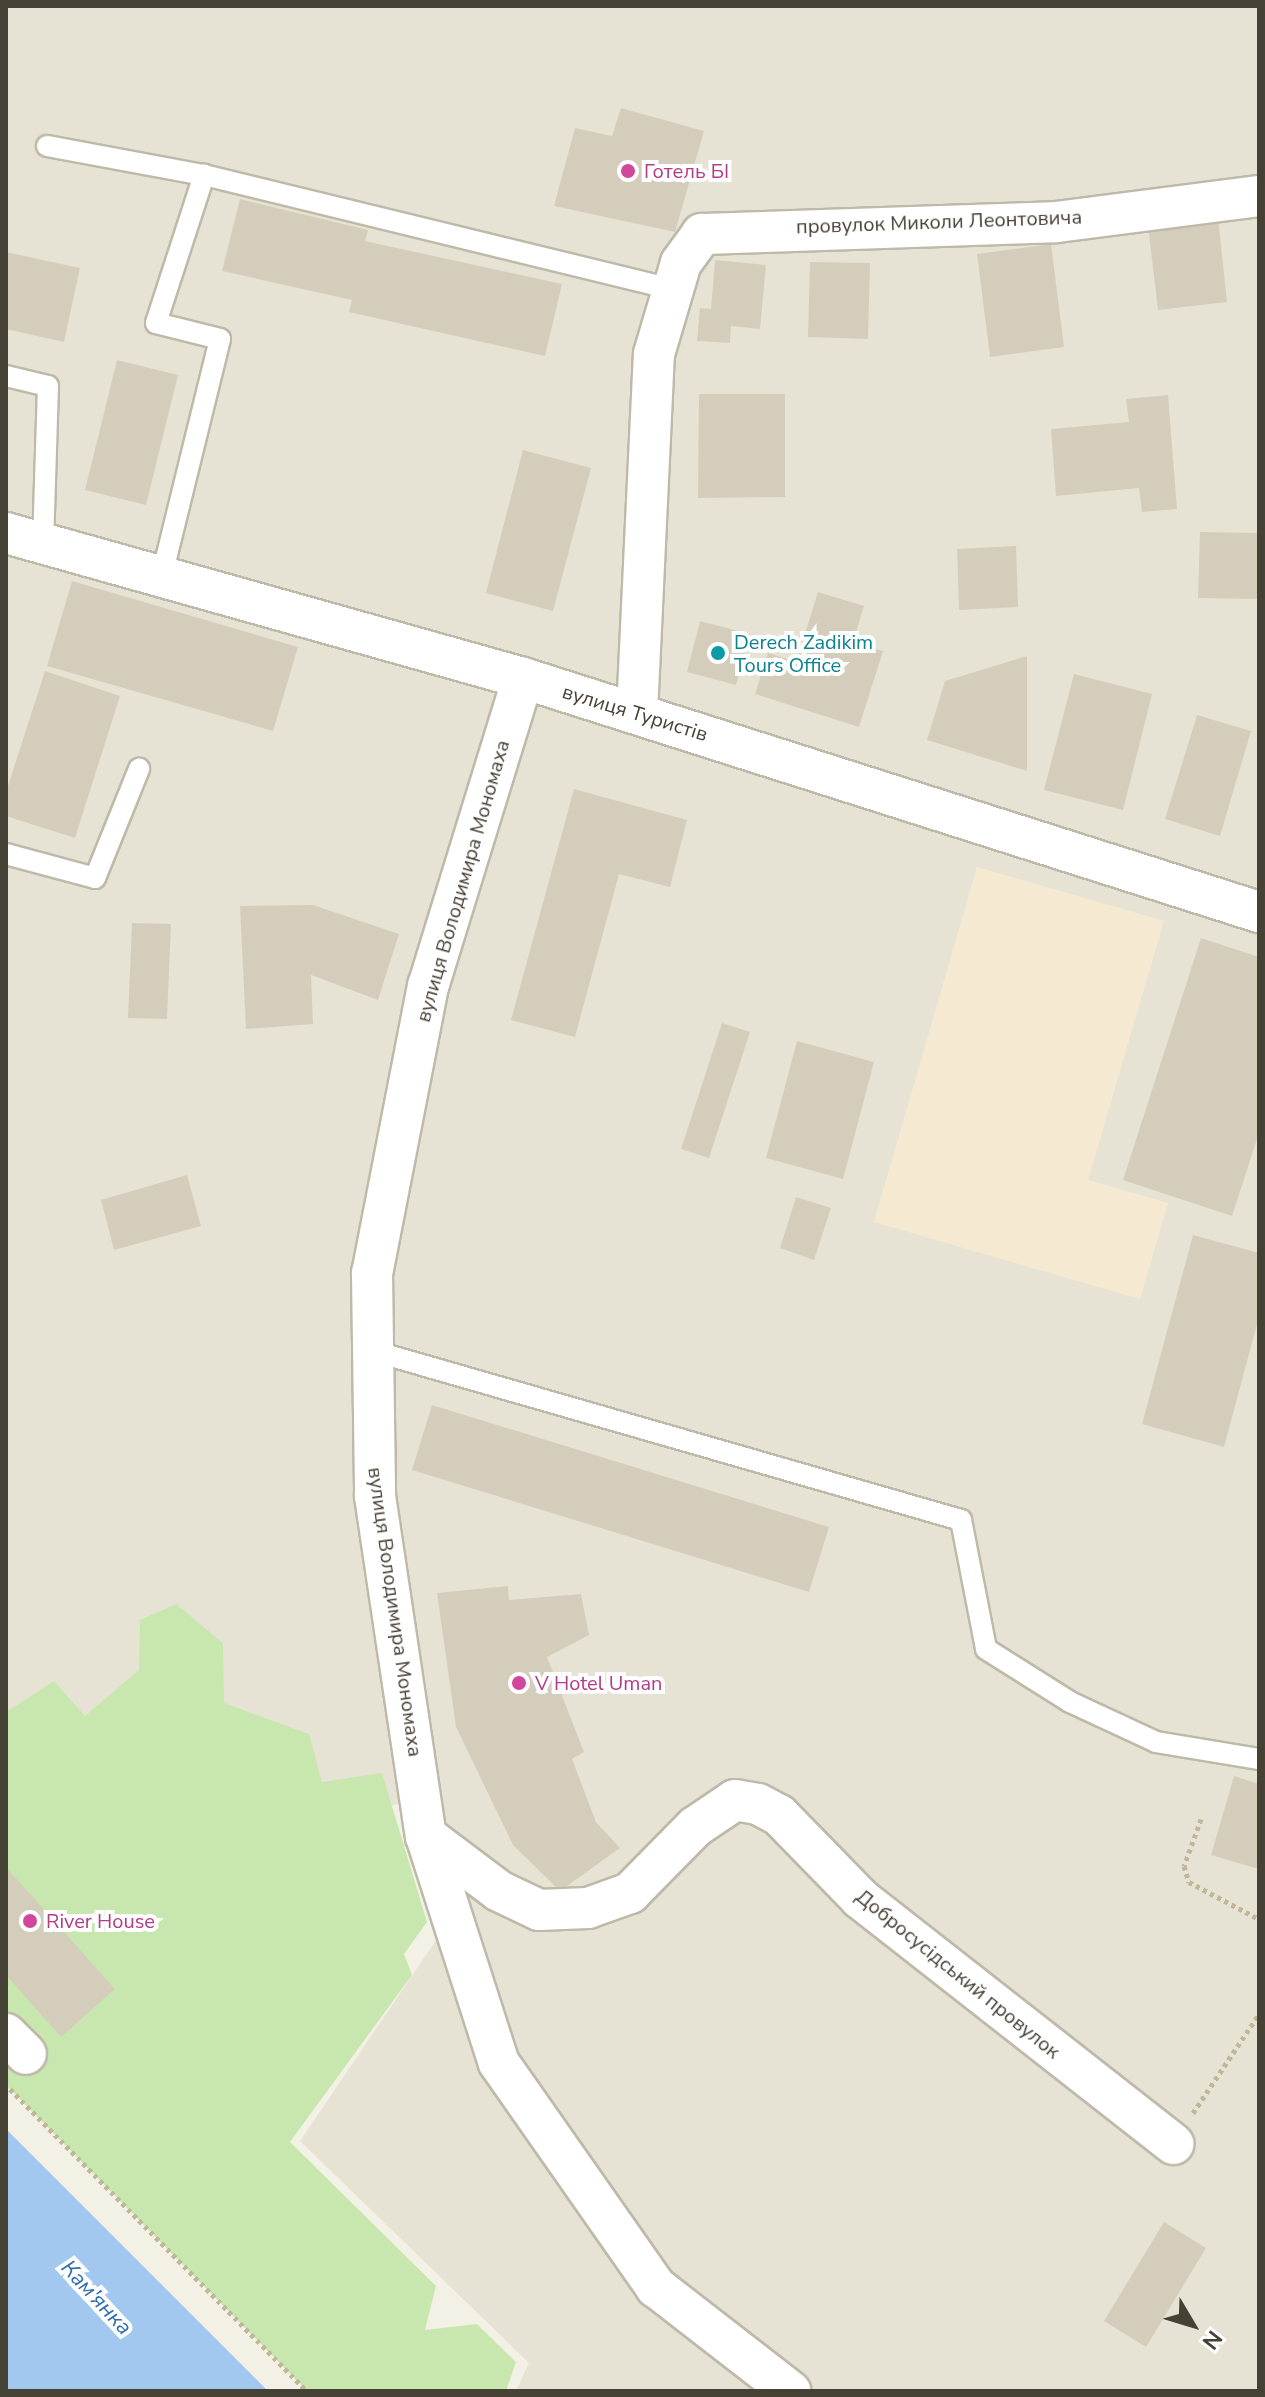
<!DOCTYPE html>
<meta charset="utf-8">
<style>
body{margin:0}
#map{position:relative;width:1265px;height:2397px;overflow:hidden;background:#f3f1e6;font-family:"Nunito Sans",sans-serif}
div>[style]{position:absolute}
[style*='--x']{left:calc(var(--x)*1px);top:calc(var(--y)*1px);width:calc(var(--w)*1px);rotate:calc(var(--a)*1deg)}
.residential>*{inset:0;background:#e7e3d4}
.commercial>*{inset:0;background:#f5ead1}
.green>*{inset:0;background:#c8e7af}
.water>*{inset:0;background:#a2c8f0}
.building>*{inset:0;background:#d5cdbc}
.path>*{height:5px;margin-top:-2.5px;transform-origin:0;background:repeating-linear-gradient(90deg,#c0b79a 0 4px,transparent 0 8px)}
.roads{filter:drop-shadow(2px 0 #beb9a9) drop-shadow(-2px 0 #beb9a9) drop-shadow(0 2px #beb9a9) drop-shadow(0 -2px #beb9a9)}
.service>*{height:20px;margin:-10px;padding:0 10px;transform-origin:10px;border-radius:10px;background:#fff}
.minor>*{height:40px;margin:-20px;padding:0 20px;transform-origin:20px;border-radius:20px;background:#fff}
.dots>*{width:22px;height:22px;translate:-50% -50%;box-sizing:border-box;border:4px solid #fff;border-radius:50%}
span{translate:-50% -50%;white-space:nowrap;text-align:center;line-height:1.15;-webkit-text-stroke:8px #fff;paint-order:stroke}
.hotel-label{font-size:20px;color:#b23c85}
.left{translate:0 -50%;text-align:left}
.street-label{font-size:20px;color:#464135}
.culture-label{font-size:20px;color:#0d838f}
.water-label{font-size:22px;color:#2f6db1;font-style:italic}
.frame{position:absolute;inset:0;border:8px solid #464135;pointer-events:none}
.north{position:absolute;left:1153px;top:2285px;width:80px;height:80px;-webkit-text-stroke:6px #fff;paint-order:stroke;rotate:128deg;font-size:22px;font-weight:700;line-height:32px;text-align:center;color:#464135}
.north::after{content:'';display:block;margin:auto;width:28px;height:36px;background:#464135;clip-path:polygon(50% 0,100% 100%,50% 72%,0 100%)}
</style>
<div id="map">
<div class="residential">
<div style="clip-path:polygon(6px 6px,1259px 6px,1259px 2391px,516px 2391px,529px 2363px,300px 2141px,462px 1902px,434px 1789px,176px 1892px,6px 1801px)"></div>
</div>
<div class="commercial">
<div style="clip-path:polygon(977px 867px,1164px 921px,1088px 1180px,1168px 1203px,1140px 1299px,874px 1222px)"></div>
</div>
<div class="green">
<div style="clip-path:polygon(176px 1604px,223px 1643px,224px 1703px,309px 1734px,322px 1782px,382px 1773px,427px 1922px,404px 1954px,412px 1975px,290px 2142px,436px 2286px,425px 2330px,477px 2324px,516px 2362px,506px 2391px,307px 2391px,6px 2085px,6px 1712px,54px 1681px,85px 1716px,139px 1670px,140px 1620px)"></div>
</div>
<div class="water">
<div style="clip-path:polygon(6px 2129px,268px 2391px,6px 2391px)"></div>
</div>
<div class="building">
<div style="clip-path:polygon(621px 108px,704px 131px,675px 232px,554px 206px,575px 128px,612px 136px)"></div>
<div style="clip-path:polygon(240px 199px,368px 230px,365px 241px,562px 284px,545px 356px,349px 312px,352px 300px,222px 271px)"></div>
<div style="clip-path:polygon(1218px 218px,1227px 302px,1158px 310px,1148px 226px)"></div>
<div style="clip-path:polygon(1051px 244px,1064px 347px,990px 357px,977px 254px)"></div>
<div style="clip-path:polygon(6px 252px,80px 268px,64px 342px,6px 329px)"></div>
<div style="clip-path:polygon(715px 260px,766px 265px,760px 329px,731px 326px,730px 343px,697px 341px,700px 308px,711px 309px)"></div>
<div style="clip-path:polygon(810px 262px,870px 263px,868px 339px,808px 337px)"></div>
<div style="clip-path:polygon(117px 360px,178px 375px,146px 505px,85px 490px)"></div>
<div style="clip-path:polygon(699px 394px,785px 394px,785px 497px,698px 498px)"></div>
<div style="clip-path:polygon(1168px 395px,1177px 509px,1142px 512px,1139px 488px,1056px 496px,1051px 429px,1129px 422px,1126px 399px)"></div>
<div style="clip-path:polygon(523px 450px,591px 468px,553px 611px,486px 593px)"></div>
<div style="clip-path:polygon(1200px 532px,1259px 533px,1259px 599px,1198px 598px)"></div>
<div style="clip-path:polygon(1016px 546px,1018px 607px,959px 610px,957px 549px)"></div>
<div style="clip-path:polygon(72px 581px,298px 647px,273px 731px,47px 666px)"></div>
<div style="clip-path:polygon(818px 592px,864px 606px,853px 642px,883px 651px,859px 727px,755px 694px,768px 653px,796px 662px)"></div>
<div style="clip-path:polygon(700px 621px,750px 634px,736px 685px,687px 672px)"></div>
<div style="clip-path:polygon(1027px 656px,1027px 771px,927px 740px,945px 681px)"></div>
<div style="clip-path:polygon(45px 671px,120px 696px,75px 838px,6px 816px,6px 792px)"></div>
<div style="clip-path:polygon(1074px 674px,1152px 694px,1123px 810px,1044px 790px)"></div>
<div style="clip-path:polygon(1197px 715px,1251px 731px,1220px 836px,1165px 819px)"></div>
<div style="clip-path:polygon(574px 789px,687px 820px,670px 887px,619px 874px,575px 1037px,511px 1020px)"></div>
<div style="clip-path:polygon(313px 905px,399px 934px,378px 1000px,311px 975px,313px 1024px,246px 1029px,240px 906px)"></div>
<div style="clip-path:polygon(132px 923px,171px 924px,167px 1019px,128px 1018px)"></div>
<div style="clip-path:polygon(1201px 938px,1259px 957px,1259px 1133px,1232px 1216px,1123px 1180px)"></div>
<div style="clip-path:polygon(722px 1023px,750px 1032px,709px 1158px,681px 1149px)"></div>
<div style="clip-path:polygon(797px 1041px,874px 1062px,843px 1179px,766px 1158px)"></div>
<div style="clip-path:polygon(187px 1175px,201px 1226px,114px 1250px,101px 1200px)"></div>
<div style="clip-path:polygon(796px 1197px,831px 1208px,814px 1260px,780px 1248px)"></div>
<div style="clip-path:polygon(1193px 1235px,1259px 1253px,1259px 1317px,1224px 1447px,1142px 1424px)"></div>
<div style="clip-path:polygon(432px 1405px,829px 1527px,809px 1592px,412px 1470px)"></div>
<div style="clip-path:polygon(508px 1586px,509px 1600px,581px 1594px,589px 1635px,547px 1657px,584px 1752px,572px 1759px,596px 1822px,620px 1848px,560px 1891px,513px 1845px,456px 1727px,437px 1593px)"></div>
<div style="clip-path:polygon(1234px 1776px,1259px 1784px,1259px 1869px,1211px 1855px)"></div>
<div style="clip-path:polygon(6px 1867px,115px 1989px,61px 2037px,6px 1975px)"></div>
<div style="clip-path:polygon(1164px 2222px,1206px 2248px,1146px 2347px,1104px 2321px)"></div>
</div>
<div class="path">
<div style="--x:1201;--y:1819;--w:50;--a:109.9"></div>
<div style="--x:1184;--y:1866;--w:17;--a:73"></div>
<div style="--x:1189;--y:1882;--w:79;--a:27.9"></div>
<div style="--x:10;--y:2089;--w:424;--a:45.5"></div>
<div style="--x:1193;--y:2113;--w:119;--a:-56.3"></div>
</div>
<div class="roads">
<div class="service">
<div style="--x:47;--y:146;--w:160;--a:10.5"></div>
<div style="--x:204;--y:175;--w:483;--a:13.7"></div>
<div style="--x:6;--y:376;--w:43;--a:13.4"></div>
<div style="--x:48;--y:386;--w:157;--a:91.8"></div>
<div style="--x:162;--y:575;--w:243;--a:-76.2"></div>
<div style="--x:220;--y:339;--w:66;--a:-166"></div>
<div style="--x:156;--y:323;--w:156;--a:-72"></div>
<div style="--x:6;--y:854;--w:92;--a:15.1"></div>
<div style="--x:95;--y:878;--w:118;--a:-68"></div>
<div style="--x:370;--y:1350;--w:615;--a:16.05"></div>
<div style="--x:961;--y:1520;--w:131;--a:79"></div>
<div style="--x:986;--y:1649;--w:99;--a:32.2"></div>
<div style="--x:1070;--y:1702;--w:95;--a:24.9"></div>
<div style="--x:1156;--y:1742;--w:104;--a:9.4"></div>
</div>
<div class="minor">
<div style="--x:6;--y:533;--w:537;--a:15.67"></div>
<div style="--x:523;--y:678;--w:772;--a:17.64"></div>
<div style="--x:523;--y:678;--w:322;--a:107.1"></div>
<div style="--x:428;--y:986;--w:292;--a:101"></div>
<div style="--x:372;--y:1273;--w:223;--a:89.2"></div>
<div style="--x:375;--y:1496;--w:344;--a:81.5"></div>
<div style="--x:426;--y:1836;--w:238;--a:72.2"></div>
<div style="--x:499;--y:2063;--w:274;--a:55"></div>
<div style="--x:656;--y:2287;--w:170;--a:37.8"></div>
<div style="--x:637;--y:713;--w:359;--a:-87.3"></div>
<div style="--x:654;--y:354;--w:95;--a:-73.5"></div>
<div style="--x:681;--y:263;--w:36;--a:-54"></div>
<div style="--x:702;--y:234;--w:354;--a:-1.9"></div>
<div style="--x:1056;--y:222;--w:205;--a:-7.3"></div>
<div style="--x:426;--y:1836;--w:91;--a:37"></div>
<div style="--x:499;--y:1891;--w:44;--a:25.4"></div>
<div style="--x:539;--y:1910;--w:49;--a:-2.3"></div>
<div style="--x:588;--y:1908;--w:45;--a:-19.7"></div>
<div style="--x:630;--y:1893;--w:93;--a:-45.4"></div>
<div style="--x:695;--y:1827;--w:48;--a:-34"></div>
<div style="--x:735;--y:1800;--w:23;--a:10"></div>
<div style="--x:758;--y:1804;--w:24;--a:28"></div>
<div style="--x:779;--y:1815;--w:117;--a:45.7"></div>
<div style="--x:861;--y:1899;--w:397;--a:38.1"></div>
<div style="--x:6;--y:2034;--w:28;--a:45"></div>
</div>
</div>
<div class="dots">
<div style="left:628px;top:171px;background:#d1479c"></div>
<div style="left:718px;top:653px;background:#0f9aa8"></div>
<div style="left:519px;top:1683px;background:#d1479c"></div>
<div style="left:30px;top:1921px;background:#d1479c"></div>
</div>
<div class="hotel-label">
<span class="left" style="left:644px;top:171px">Готель БІ</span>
<span class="left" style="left:535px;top:1683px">V Hotel Uman</span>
<span class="left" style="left:46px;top:1921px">River House</span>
</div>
<div class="street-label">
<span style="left:939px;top:222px;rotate:-2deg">провулок Миколи Леонтовича</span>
<span style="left:635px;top:713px;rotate:17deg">вулиця Туристів</span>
<span style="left:463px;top:881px;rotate:-74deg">вулиця Володимира Мономаха</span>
<span style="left:395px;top:1612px;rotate:82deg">вулиця Володимира Мономаха</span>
<span style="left:958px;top:1974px;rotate:39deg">Добросусідський провулок</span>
</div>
<div class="culture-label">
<span class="left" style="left:734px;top:654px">Derech Zadikim<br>Tours Office</span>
</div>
<div class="water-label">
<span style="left:96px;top:2298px;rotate:47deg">Кам'янка</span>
</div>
<div class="frame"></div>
<div class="north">N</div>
</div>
